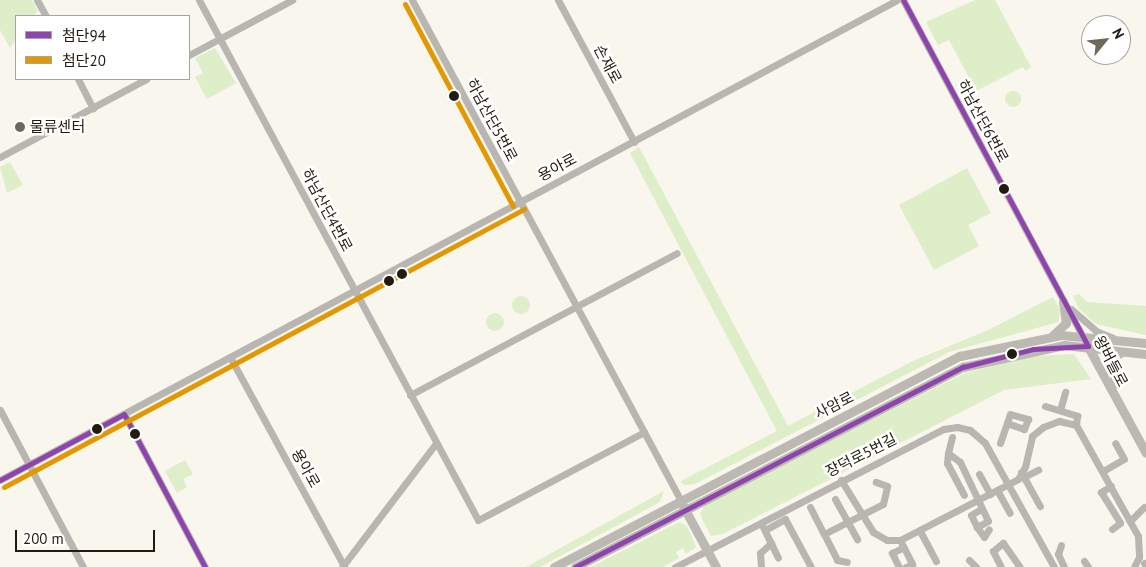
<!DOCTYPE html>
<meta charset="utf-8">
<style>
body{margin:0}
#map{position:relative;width:1146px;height:567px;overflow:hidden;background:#f9f6ee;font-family:"PT Sans","Noto Sans KR",sans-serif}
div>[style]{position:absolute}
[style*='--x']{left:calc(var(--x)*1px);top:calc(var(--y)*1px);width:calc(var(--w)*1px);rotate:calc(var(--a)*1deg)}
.green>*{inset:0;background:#ddeec9}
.round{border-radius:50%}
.minor>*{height:7px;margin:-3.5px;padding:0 3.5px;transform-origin:3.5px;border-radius:3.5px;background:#b9b6b1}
.major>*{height:9px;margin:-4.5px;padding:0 4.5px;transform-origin:4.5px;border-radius:4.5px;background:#bcb8b2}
.bus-1>*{height:5px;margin:-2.5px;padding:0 2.5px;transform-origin:2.5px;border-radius:2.5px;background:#8e44ad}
.bus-2>*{height:5px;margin:-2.5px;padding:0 2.5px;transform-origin:2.5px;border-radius:2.5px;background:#e29802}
.dots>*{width:14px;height:14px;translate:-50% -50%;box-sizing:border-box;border:2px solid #fff;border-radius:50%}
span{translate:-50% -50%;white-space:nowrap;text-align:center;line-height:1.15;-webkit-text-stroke:5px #fff;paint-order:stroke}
.street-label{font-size:15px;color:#211c0f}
.poi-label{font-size:15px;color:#211c0f}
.left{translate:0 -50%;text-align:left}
.legend{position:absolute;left:15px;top:15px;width:175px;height:65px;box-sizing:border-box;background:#fff;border:1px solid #a6a49f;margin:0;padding:6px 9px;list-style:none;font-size:15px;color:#211c0f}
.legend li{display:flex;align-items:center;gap:10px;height:25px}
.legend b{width:25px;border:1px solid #a6a49f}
.north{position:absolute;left:1081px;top:15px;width:50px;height:50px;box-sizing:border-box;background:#fff;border:1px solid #a6a49f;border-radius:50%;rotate:62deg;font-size:14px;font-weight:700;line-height:20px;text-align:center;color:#211c0f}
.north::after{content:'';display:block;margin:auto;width:18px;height:22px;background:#6d685d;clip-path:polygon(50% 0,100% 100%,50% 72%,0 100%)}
.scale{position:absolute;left:15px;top:530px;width:140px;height:22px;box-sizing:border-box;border:2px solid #211c0f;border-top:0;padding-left:6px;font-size:15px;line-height:18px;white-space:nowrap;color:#211c0f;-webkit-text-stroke:4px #fff;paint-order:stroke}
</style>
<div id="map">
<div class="green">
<div style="clip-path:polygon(0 0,32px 0,38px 11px,33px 16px,16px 16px,16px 39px,10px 48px,0 30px)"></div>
<div style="clip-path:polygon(975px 0,995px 0,1031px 67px,1025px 71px,1023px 67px,976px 91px,949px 40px,938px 45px,926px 22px)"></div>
<div style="clip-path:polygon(215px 48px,236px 83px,207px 99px,195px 77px,203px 73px,195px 58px)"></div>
<div class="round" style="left:1005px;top:91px;width:16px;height:16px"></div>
<div style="clip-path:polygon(639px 147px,788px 426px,913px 361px,986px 331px,1053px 297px,1060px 309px,1059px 322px,949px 352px,695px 484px,684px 485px,681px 481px,777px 431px,630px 153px)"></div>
<div style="clip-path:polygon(10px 162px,23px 185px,7px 193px,0 167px)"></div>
<div style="clip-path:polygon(967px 168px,991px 213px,968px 225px,979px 246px,934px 270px,899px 205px)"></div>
<div style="clip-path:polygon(1079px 294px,1087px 302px,1146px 306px,1146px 335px,1096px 324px,1079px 309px,1073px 296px)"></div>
<div class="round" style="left:512px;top:296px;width:18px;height:18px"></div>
<div class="round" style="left:486px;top:313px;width:18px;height:18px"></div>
<div style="clip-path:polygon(1074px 354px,1091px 379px,1004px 390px,723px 534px,711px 536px,703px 521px,700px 514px,705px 504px,965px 373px,1033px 356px)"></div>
<div style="clip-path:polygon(185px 460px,193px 474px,183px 479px,187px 487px,177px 493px,165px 471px)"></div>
<div style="clip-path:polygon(664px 491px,660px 502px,590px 540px,540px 567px,526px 567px)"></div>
<div style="clip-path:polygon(679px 522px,687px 526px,696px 547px,686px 554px,683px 548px,676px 552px,679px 558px,663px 567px,591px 567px)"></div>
</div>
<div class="minor">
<div style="--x:37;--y:0;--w:18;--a:61"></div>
<div style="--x:199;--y:0;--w:590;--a:61.78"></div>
<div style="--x:478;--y:520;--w:188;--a:-27.9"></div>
<div style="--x:412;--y:0;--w:566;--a:61.76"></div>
<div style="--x:558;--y:0;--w:161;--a:61.8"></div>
<div style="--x:903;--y:0;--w:378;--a:61.9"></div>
<div style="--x:189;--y:55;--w:117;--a:-28.1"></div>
<div style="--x:78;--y:79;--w:33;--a:63"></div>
<div style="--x:0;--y:157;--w:166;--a:-28.1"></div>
<div style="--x:1071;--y:309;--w:33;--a:41"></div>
<div style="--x:1096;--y:331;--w:18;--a:22"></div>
<div style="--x:230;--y:357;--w:238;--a:61.4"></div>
<div style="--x:410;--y:395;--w:302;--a:-28"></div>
<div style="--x:1045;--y:406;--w:34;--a:17"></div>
<div style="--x:1077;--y:416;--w:9;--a:96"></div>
<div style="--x:0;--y:410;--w:178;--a:62.1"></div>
<div style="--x:1060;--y:410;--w:19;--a:-74"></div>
<div style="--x:124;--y:414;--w:173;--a:62.1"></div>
<div style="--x:952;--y:437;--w:16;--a:104"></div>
<div style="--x:948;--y:453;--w:15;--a:37"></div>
<div style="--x:960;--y:462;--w:65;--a:64.6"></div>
<div style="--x:988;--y:521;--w:13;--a:151"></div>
<div style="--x:977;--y:527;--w:13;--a:-117"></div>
<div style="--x:971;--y:515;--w:12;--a:-31"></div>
<div style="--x:1000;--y:443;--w:21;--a:-71"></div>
<div style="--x:1007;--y:423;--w:9;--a:-72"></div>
<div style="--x:1010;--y:414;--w:19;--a:16"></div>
<div style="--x:1028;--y:419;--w:11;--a:112"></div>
<div style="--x:1024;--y:429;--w:18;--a:-161"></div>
<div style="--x:948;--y:453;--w:10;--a:96"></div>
<div style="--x:947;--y:463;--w:36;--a:62"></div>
<div style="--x:1103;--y:471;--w:24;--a:-30"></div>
<div style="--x:1124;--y:459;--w:18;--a:-119"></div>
<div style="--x:1021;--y:472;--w:39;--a:61"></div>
<div style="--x:979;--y:474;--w:23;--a:61"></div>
<div style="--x:1024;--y:477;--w:16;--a:-27"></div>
<div style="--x:0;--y:480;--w:1017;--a:-28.15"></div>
<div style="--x:841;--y:480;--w:61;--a:58.4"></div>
<div style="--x:873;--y:532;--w:16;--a:30"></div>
<div style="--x:887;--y:540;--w:13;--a:0"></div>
<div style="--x:900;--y:540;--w:133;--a:-27.3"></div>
<div style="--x:1018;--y:479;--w:14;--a:-60"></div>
<div style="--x:1025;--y:467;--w:32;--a:-77"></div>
<div style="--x:1032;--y:436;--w:14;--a:-39"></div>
<div style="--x:1043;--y:427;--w:17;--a:-21"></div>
<div style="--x:1059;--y:421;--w:17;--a:13"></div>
<div style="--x:1076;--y:425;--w:127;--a:60.8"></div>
<div style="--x:1138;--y:536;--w:21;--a:87"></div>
<div style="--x:1139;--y:557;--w:11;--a:117"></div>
<div style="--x:1111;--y:486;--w:12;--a:149"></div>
<div style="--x:1101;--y:492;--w:36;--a:58"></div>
<div style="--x:1120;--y:523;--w:10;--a:143"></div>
<div style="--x:997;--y:490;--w:26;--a:61"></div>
<div style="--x:835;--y:499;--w:46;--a:61.2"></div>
<div style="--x:810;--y:507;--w:30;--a:63"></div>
<div style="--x:824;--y:534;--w:66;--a:-27"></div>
<div style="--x:883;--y:504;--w:18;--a:-77"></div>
<div style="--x:887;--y:486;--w:12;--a:-160"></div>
<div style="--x:1130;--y:521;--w:20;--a:-45"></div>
<div style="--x:763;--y:527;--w:34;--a:64"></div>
<div style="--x:977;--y:527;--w:12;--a:55"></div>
<div style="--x:984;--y:537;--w:9;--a:-58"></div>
<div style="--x:765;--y:530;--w:23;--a:-29"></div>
<div style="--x:785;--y:519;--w:55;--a:61.6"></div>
<div style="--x:920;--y:531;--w:34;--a:62"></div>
<div style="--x:824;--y:534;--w:29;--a:63"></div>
<div style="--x:837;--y:560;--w:10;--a:11"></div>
<div style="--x:900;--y:540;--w:27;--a:63"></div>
<div style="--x:912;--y:564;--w:7;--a:153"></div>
<div style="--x:1061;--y:545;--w:9;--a:108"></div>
<div style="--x:1058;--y:554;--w:14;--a:65"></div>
<div style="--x:969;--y:560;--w:10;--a:45"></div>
<div style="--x:1084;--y:561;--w:7;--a:56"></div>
<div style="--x:1144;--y:563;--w:4;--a:63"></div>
<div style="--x:342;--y:567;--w:156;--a:-52.8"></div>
<div style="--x:675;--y:567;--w:302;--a:-27.2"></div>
<div style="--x:944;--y:429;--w:13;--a:-9"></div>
<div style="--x:957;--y:427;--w:13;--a:13"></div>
<div style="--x:970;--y:430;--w:20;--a:41"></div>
<div style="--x:985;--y:443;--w:142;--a:60.9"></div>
<div style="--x:761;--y:567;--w:14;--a:-94"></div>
<div style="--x:760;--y:553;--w:15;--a:-42"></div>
<div style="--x:899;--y:567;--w:16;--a:-117"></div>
<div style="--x:892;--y:553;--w:13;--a:-27"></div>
<div style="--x:1001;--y:567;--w:18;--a:-117"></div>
<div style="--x:993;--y:551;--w:13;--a:-39"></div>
<div style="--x:1003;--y:543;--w:29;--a:55"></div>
</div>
<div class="major">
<div style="--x:1053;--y:335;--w:18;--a:-43"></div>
<div style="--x:1066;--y:323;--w:22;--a:-98"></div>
<div style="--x:1086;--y:343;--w:125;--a:61.4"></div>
<div style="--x:1113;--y:385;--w:26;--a:-103"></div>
<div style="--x:1107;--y:360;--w:15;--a:-28"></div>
<div style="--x:682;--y:504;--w:72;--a:61.6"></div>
<div style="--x:554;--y:567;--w:458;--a:-27.5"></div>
<div style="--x:960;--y:356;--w:103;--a:-11.7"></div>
<div style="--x:1061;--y:335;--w:85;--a:5.4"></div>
<div style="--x:575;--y:567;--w:437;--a:-27.3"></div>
<div style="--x:963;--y:367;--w:103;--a:-12.3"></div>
<div style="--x:1064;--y:345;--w:82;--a:6.3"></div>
</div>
<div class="bus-1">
<div style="--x:124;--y:414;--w:173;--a:62.1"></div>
<div style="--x:0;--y:480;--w:140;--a:-28"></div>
<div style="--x:575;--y:567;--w:437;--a:-27.3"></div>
<div style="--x:963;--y:367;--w:72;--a:-14.4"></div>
<div style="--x:1033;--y:349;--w:55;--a:-3.1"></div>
<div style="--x:1088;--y:346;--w:392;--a:-118.1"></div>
</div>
<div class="bus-2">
<div style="--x:405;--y:4;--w:229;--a:61.9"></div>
<div style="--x:4;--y:487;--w:590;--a:-28.13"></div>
</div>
<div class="dots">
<div style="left:454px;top:96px;background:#211c0f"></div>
<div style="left:20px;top:127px;background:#6d685d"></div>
<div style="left:1004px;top:189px;background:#211c0f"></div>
<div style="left:402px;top:274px;background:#211c0f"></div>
<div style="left:389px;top:281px;background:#211c0f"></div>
<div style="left:1012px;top:354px;background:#211c0f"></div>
<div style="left:97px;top:429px;background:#211c0f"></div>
<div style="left:135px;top:434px;background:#211c0f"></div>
</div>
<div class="street-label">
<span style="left:608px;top:64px;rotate:62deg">손재로</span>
<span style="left:492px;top:120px;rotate:62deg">하남산단5번로</span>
<span style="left:983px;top:121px;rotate:62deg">하남산단6번로</span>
<span style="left:557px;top:167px;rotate:-28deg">용아로</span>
<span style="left:327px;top:210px;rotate:62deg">하남산단4번로</span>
<span style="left:1111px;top:361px;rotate:62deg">왕버들로</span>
<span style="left:834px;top:405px;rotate:-27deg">사암로</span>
<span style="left:861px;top:455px;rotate:-27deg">장덕로5번길</span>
<span style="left:306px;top:468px;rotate:61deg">용아로</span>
</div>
<div class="poi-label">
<span class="left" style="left:30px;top:127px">물류센터</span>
</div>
<ul class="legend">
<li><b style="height:6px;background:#8e44ad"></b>첨단94</li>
<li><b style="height:6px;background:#e29802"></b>첨단20</li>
</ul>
<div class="north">N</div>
<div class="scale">200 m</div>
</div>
